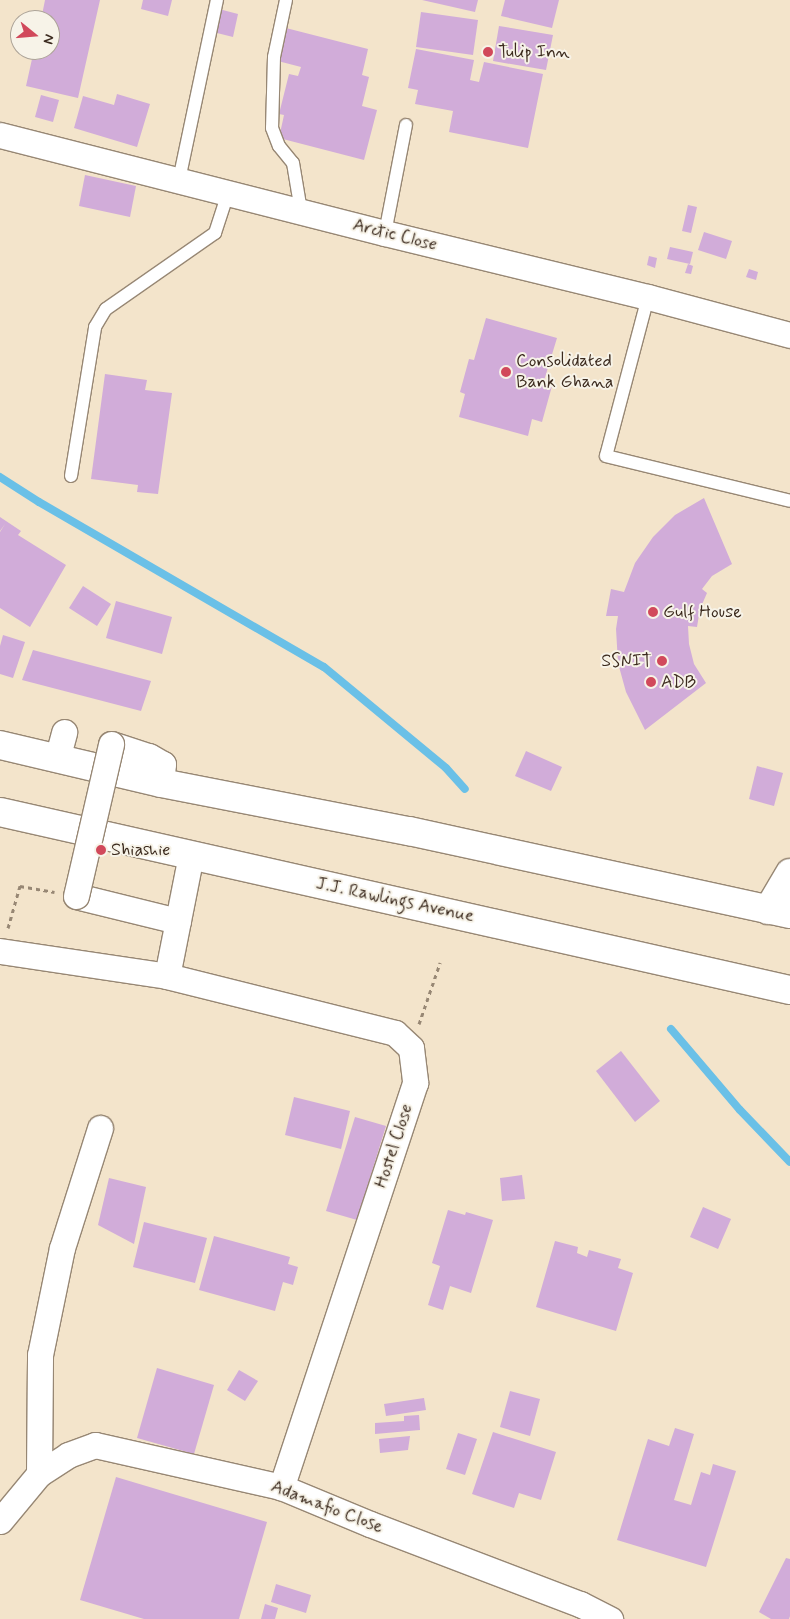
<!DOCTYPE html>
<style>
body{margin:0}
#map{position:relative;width:790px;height:1619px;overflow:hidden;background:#f3e4cb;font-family:Mynerve,sans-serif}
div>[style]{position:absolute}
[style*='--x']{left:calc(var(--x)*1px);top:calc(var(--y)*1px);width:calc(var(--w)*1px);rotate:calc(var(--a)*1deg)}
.stream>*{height:8px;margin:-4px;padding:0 4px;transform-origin:4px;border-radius:4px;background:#6ac0e7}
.building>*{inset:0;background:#d1acd9}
.path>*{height:3px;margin-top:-1.5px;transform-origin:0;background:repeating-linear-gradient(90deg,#978774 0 4px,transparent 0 8px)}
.roads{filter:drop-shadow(1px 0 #978774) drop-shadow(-1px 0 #978774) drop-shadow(0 1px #978774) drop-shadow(0 -1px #978774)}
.lane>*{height:12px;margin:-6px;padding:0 6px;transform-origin:6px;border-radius:6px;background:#fff}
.street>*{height:25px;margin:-12.5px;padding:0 12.5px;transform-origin:12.5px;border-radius:12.5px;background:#fff}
.secondary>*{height:28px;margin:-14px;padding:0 14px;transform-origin:14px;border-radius:14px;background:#fff}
.highway>*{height:28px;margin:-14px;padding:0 14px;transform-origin:14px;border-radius:14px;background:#fff}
.bridges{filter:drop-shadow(1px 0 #978774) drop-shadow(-1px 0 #978774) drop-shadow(0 1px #978774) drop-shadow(0 -1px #978774)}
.street-bridge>*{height:25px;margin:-12.5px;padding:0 12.5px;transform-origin:12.5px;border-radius:12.5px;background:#fff}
.dots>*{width:14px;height:14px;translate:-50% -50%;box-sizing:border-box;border:2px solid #f7f3e8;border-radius:50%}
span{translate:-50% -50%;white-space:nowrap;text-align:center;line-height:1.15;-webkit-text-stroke:4px #f7f3e8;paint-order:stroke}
.poi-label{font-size:18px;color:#3b2a1e}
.left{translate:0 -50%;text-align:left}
.right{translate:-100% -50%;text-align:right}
.street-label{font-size:18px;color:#3b2a1e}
.north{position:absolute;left:10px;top:10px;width:50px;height:50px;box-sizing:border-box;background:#f7f3e8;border:1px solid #aca397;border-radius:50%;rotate:107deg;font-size:14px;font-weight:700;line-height:20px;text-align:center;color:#3b2a1e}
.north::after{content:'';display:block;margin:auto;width:18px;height:22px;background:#d1495b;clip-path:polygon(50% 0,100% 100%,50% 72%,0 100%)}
</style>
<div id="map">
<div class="stream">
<div style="--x:0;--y:477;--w:46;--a:32.7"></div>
<div style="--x:39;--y:502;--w:329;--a:30.1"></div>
<div style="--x:324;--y:667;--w:158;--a:39.6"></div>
<div style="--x:446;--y:768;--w:28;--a:48"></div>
<div style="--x:671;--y:1029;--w:106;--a:49.6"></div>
<div style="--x:740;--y:1110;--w:72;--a:46.1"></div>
</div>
<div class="building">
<div style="clip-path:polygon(45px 0,100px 0,78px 98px,26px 86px,34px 50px,50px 50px,50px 20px,41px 20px)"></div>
<div style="clip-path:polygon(143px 0,172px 0,168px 16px,141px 9px)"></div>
<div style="clip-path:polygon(422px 0,478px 0,475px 12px)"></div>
<div style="clip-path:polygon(505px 0,559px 0,552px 28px,501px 16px)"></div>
<div style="clip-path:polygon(215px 8px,238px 14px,233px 37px,209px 31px)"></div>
<div style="clip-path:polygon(421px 12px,478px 20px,473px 55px,416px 47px)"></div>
<div style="clip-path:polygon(499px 26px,553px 35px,546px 70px,493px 61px)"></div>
<div style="clip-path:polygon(282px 27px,368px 49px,362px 75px,369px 77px,362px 106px,377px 110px,364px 160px,279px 138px,284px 115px,279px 114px,289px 74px,298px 76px,301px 67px,274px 60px)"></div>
<div style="clip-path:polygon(416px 49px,474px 60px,470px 80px,479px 82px,484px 62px,543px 74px,528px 148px,449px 132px,453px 111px,415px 104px,418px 90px,408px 88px)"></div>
<div style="clip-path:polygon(117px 94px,150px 104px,137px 147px,74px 128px,83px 96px,114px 105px)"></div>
<div style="clip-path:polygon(41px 95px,59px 100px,53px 122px,35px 117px)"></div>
<div style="clip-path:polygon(85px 175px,136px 186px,130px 217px,79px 206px)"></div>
<div style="clip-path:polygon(688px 205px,697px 207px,691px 233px,682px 231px)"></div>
<div style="clip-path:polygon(704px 232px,732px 241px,726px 259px,698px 250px)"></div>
<div style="clip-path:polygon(670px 247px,693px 252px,690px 264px,667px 259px)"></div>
<div style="clip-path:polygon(649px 256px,657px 258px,655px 268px,647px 265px)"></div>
<div style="clip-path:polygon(688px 264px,693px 266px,691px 274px,685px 273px)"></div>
<div style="clip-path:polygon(749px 269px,758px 272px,756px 280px,746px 277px)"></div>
<div style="clip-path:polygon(486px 318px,557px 338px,543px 384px,552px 386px,542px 422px,532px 419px,528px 436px,459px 417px,465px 394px,460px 392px,469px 359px,474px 360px)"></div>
<div style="clip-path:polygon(105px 374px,147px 380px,145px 390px,172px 393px,158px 494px,137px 492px,138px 485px,91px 479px)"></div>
<div style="clip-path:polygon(704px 498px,732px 564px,712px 576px,702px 589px,707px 593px,700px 609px,697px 627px,688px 626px,689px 644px,694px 664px,706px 683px,645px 730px,626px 692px,618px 663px,616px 629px,618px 616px,606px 616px,611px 589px,624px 592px,635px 563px,653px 537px,675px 515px)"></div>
<div style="clip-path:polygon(0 517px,21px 531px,18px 535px,66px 565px,30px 627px,0 608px,0 532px,5px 524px,0 531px)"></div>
<div style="clip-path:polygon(83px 586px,111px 604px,97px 626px,69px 608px)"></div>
<div style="clip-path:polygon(116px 601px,172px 617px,162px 654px,106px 638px)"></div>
<div style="clip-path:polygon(3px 635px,25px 642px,13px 678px,0 674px,0 646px)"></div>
<div style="clip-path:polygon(33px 650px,151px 681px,141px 711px,22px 680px)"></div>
<div style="clip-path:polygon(526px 751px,562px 767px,551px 791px,515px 776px)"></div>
<div style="clip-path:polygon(757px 766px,783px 773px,774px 806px,749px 799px)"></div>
<div style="clip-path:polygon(621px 1051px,660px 1101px,635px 1122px,596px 1071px)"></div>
<div style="clip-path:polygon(294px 1097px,350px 1111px,341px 1149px,285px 1135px)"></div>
<div style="clip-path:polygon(355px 1117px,386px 1126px,357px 1220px,326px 1211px)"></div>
<div style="clip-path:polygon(522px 1175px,525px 1199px,502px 1201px,500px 1178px)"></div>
<div style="clip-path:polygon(109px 1178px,146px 1187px,134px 1244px,98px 1225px)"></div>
<div style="clip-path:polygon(703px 1207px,731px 1219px,718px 1249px,690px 1237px)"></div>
<div style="clip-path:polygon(448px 1210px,465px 1215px,466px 1212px,493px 1220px,471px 1293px,450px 1286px,443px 1310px,428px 1305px,440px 1266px,432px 1263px)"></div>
<div style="clip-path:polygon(144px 1222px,207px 1238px,195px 1283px,133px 1267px)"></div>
<div style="clip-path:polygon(214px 1236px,290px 1257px,288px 1264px,298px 1267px,293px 1285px,283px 1282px,275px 1311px,199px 1290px)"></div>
<div style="clip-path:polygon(555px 1241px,578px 1247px,577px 1253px,587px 1257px,589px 1250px,621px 1259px,618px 1268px,633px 1273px,616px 1331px,536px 1307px)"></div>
<div style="clip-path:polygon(157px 1368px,214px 1385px,194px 1454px,137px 1438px)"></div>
<div style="clip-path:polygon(239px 1370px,258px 1381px,245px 1401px,227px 1390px)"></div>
<div style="clip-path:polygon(510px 1391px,540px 1399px,530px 1436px,500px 1427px)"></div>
<div style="clip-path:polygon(424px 1398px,426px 1410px,386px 1416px,384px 1404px)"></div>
<div style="clip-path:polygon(419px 1415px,420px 1430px,375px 1434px,375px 1423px,404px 1421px,404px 1416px)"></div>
<div style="clip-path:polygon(675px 1428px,694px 1434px,674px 1500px,691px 1505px,701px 1472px,710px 1475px,713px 1464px,736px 1471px,706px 1567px,617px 1540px,648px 1439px,669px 1446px)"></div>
<div style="clip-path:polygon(493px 1432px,556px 1452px,541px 1500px,519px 1493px,514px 1508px,472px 1494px)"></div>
<div style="clip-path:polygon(458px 1433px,477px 1439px,465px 1475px,446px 1469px)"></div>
<div style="clip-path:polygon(410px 1436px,408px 1450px,380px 1453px,379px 1439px)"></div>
<div style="clip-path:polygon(116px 1477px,267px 1522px,239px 1619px,144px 1619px,80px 1600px)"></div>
<div style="clip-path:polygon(786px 1558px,790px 1559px,790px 1616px,789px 1619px,771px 1619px,759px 1612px)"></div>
<div style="clip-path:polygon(276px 1584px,311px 1595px,306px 1613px,271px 1602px)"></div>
<div style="clip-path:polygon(265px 1604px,278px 1608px,275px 1619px,261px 1619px)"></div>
</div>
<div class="path">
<div style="--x:8;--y:928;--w:44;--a:-74.1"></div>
<div style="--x:20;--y:886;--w:35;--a:10"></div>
<div style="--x:419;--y:1024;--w:65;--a:-71"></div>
</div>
<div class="roads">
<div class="lane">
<div style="--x:286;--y:0;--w:58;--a:101.9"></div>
<div style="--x:274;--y:57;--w:71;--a:91.6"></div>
<div style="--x:272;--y:128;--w:19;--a:69"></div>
<div style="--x:279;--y:146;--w:22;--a:51"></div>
<div style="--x:293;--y:163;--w:49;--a:80.5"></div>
<div style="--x:179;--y:180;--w:184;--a:-78.1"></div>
<div style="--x:385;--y:233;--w:110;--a:-79"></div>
<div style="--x:648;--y:297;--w:164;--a:104.8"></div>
<div style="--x:606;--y:456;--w:189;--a:13.7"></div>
<div style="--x:71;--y:476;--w:151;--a:-80.8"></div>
<div style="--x:95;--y:327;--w:21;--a:-59"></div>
<div style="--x:106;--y:309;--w:133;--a:-34.9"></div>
<div style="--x:215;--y:233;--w:42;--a:-72"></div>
</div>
<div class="street">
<div style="--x:0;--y:135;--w:397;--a:14.3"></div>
<div style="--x:385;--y:233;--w:271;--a:13.7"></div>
<div style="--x:648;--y:297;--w:147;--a:15"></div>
<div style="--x:111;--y:744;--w:40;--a:18"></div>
<div style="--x:149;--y:756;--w:16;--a:30"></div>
<div style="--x:163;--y:764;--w:19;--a:96"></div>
<div style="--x:57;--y:759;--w:28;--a:-75"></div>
<div style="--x:76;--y:896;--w:105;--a:13.8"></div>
<div style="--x:0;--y:951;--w:169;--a:8.5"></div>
<div style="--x:167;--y:976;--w:235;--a:14"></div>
<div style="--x:395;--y:1033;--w:22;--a:43"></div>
<div style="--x:411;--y:1048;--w:35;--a:83"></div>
<div style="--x:415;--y:1083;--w:426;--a:108.3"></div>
<div style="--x:167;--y:976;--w:123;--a:-78.8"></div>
<div style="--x:39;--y:1474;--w:119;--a:-89.5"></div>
<div style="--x:40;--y:1355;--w:109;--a:-78.4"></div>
<div style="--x:62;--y:1248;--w:126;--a:-72.4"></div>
<div style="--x:0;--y:1521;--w:61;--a:-50.3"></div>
<div style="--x:39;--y:1474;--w:35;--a:-33"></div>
<div style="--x:68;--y:1455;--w:29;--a:-20"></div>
<div style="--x:95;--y:1445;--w:191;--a:12.7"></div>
<div style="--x:281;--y:1487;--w:96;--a:22.6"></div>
<div style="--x:370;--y:1524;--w:225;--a:20.9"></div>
<div style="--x:580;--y:1604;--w:34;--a:27"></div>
</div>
<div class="secondary">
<div style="--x:768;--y:910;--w:43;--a:-59.3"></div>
</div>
<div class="highway">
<div style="--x:0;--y:745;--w:165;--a:13.3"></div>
<div style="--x:161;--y:783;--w:253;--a:11"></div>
<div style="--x:409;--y:831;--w:390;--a:12.3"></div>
<div style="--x:0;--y:812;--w:810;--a:12.7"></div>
</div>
</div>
<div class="bridges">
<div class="street-bridge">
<div style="--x:76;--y:896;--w:156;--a:-77"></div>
</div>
</div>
<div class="dots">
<div style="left:488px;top:52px;background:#d1495b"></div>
<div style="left:506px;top:372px;background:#d1495b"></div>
<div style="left:653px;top:612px;background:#d1495b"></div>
<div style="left:662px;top:661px;background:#d1495b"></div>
<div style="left:651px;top:682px;background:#d1495b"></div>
<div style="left:101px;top:850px;background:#d1495b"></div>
</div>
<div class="poi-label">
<span class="left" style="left:498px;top:52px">Tulip Inn</span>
<span class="left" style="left:516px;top:372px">Consolidated<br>Bank Ghana</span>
<span class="left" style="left:663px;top:612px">Gulf House</span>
<span class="right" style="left:652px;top:661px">SSNIT</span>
<span class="left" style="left:661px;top:682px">ADB</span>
<span class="left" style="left:111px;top:850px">Shiashie</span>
</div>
<div class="street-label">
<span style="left:395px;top:235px;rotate:14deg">Arctic Close</span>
<span style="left:395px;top:900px;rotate:12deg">J.J. Rawlings Avenue</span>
<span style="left:394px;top:1146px;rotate:-72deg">Hostel Close</span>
<span style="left:327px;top:1507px;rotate:21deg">Adamafio Close</span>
</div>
<div class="north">N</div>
</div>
